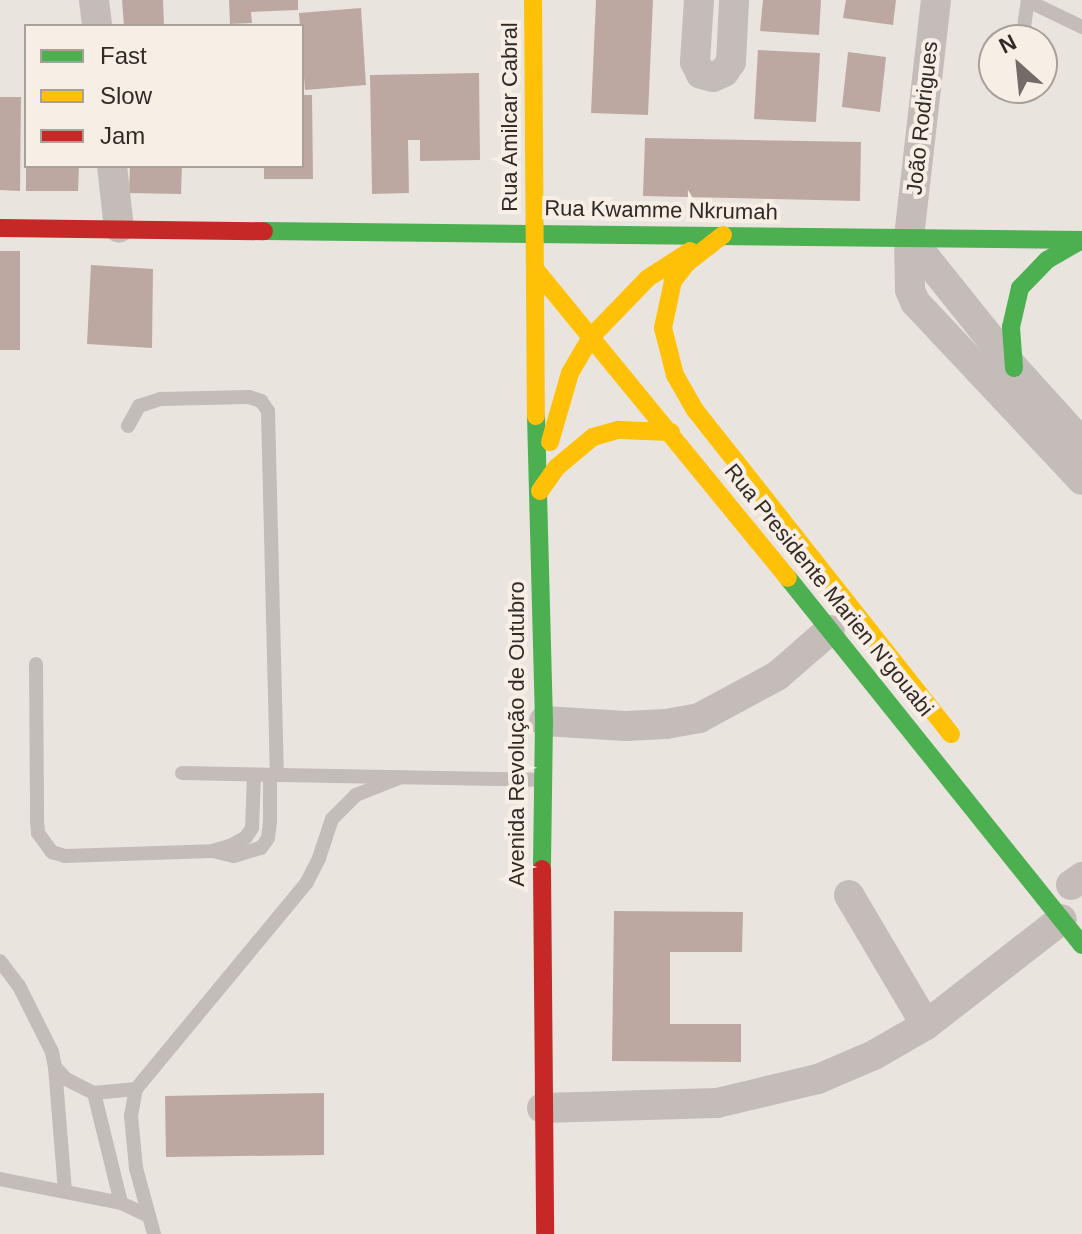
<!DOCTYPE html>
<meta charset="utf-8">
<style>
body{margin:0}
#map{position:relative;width:1082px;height:1234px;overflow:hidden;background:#eae4df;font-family:Helvetica,sans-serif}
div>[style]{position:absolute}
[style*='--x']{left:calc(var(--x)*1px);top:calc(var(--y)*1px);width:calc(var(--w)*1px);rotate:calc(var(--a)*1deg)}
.building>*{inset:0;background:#bda8a1}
.lane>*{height:14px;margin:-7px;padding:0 7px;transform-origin:7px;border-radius:7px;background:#c3bcb8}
.street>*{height:30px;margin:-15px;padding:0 15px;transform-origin:15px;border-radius:15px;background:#c3bcb8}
.fast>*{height:18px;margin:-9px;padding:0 9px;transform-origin:9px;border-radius:9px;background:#4caf50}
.slow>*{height:18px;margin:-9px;padding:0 9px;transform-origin:9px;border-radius:9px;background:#ffc107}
.jam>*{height:18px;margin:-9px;padding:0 9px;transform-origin:9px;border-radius:9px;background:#c62828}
span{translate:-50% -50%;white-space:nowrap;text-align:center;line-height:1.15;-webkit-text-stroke:8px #f7eee5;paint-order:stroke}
.street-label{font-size:22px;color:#332a27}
.legend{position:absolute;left:24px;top:24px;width:280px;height:144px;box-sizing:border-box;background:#f7eee5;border:2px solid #a9a099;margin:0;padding:10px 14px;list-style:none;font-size:24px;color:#332a27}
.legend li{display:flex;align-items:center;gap:16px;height:40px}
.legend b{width:40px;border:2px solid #a9a099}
.north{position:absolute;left:978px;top:24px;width:80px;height:80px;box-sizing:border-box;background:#f7eee5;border:2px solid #a9a099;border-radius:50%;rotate:333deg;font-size:22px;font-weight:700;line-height:32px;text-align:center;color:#332a27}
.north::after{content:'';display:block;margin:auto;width:28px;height:36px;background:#736b67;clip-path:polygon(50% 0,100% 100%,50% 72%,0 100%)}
</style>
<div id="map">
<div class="building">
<div style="clip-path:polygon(122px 0,163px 0,164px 26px,124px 26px)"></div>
<div style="clip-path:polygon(229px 0,298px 0,298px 10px,251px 12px,252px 23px,230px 24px)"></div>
<div style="clip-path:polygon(596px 0,653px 0,648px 115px,591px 113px)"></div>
<div style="clip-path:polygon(763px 0,821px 0,819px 35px,760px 31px)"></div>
<div style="clip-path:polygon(846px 0,896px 0,893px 25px,843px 18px)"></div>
<div style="clip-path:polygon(361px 8px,366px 85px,305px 90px,299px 13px)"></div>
<div style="clip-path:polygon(758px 50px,820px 53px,816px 122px,754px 119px)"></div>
<div style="clip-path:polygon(848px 52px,886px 57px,880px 112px,842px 107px)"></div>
<div style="clip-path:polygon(479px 73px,480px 160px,420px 161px,420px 140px,408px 140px,409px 193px,372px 194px,370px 75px)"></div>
<div style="clip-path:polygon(302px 95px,312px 95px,313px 179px,264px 179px,264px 166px,302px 166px)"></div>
<div style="clip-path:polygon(0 97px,21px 97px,20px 191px,0 190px)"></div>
<div style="clip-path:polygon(645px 138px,861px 142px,860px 201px,643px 196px)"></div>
<div style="clip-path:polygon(26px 166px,79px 166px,78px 191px,26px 191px)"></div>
<div style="clip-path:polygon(130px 166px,182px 166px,181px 194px,129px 193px)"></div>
<div style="clip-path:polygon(0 251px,20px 251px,20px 350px,0 350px)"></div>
<div style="clip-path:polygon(91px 265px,153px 269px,152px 348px,87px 344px)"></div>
<div style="clip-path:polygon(614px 911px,743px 912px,742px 952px,670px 952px,670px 1024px,741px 1024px,741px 1062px,612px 1061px)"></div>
<div style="clip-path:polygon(324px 1093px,324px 1155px,166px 1157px,165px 1096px)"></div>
</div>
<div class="lane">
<div style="--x:1028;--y:1;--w:60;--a:25.7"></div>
<div style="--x:1022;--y:40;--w:40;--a:-81.5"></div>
<div style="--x:128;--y:426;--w:23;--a:-61"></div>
<div style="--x:139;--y:406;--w:23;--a:-18"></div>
<div style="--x:161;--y:399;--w:88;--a:-1.3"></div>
<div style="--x:249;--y:397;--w:13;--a:18"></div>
<div style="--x:261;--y:401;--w:12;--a:55"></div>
<div style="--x:268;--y:411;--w:364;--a:88.6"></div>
<div style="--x:36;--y:664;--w:157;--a:89.6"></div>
<div style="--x:37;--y:821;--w:12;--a:85"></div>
<div style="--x:38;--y:833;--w:24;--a:54"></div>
<div style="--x:52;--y:852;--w:14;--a:17"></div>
<div style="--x:65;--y:856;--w:147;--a:-1.9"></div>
<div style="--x:212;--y:851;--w:19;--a:-16"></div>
<div style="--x:230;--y:846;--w:18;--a:-29"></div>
<div style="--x:246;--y:837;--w:11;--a:-56"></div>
<div style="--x:252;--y:828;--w:53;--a:-87.8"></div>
<div style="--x:182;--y:773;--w:357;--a:1.1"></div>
<div style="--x:217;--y:852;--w:17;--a:13"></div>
<div style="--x:234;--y:856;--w:28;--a:-17"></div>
<div style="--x:261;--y:848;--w:12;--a:-55"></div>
<div style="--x:268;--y:838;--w:16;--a:-83"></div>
<div style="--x:270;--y:822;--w:47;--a:-90"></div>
<div style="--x:0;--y:961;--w:31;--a:53"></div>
<div style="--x:19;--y:986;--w:74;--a:63.4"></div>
<div style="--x:52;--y:1052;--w:15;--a:79"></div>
<div style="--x:55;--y:1067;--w:16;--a:47"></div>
<div style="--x:66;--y:1079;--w:31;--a:27"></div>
<div style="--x:94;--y:1093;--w:42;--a:-5.4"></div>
<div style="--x:55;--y:1067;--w:124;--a:85.4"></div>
<div style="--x:94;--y:1093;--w:113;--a:76.2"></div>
<div style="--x:0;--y:1179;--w:123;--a:11.2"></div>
<div style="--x:121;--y:1203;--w:31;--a:25"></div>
<div style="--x:154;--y:1234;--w:68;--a:-105.3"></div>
<div style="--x:136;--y:1168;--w:52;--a:-95.5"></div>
<div style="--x:131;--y:1116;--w:27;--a:-80"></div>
<div style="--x:136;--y:1089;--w:268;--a:-50.4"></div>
<div style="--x:307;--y:882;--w:27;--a:-63"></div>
<div style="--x:319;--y:858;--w:41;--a:-71.6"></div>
<div style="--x:332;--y:819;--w:34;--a:-45"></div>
<div style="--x:356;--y:795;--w:46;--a:-21.6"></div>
</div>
<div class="street">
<div style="--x:94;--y:0;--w:26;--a:83"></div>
<div style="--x:699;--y:0;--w:62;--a:93.7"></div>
<div style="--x:695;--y:62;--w:13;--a:63"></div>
<div style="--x:701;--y:74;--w:12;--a:14"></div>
<div style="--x:713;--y:77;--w:12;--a:-24"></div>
<div style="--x:724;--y:72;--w:12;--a:-55"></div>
<div style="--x:731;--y:62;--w:62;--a:-87.2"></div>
<div style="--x:936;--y:0;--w:239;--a:96.5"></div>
<div style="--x:909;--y:237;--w:53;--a:88.9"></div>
<div style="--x:910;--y:290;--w:13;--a:67"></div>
<div style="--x:915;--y:302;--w:244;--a:46.8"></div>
<div style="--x:112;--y:166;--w:62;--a:83.6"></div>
<div style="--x:909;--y:237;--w:168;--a:51.3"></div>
<div style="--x:1014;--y:368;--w:101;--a:47.8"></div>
<div style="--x:544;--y:721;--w:82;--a:3.5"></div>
<div style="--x:626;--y:726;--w:40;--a:-2.9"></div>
<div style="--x:666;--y:724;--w:34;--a:-10"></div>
<div style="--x:699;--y:718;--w:89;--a:-28.3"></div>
<div style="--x:777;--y:676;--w:70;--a:-41"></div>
<div style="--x:1071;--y:885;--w:14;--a:-36"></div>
<div style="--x:849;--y:895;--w:151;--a:59.4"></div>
<div style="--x:542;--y:1108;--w:175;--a:-1.6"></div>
<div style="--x:717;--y:1103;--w:104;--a:-13.4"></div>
<div style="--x:818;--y:1079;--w:61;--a:-23.2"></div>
<div style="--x:874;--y:1055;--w:60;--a:-30"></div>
<div style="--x:926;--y:1025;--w:172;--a:-37.9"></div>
</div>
<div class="fast">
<div style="--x:264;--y:231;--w:818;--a:0.63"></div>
<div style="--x:1014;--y:368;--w:41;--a:-94.2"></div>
<div style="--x:1011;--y:327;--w:40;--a:-77"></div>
<div style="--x:1020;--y:288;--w:39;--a:-46"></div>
<div style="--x:1047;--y:260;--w:39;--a:-30"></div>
<div style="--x:536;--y:416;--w:305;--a:88.5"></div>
<div style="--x:544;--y:721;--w:148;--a:90.8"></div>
<div style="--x:788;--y:578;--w:470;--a:51.3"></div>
</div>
<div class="slow">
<div style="--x:533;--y:0;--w:416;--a:89.6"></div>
<div style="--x:723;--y:235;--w:46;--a:142.1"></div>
<div style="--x:687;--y:263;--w:23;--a:128"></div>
<div style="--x:673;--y:281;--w:48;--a:102"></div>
<div style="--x:663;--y:328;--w:49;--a:75.7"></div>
<div style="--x:675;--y:375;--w:40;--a:60.3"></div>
<div style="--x:695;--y:410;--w:413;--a:51.7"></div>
<div style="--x:535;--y:269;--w:399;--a:50.7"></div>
<div style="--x:550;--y:442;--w:72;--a:-73.8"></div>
<div style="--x:570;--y:373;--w:42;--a:-59.7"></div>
<div style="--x:591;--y:337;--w:82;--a:-46"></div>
<div style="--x:648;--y:278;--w:50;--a:-32.7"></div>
<div style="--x:540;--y:491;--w:29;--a:-55"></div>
<div style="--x:557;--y:467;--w:47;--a:-39.8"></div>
<div style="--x:593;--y:437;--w:26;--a:-16"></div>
<div style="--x:618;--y:430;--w:53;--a:2.2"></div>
</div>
<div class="jam">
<div style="--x:0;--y:228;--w:264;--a:0.7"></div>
<div style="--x:542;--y:869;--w:365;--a:89.5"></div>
</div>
<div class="street-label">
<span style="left:510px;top:117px;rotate:-90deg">Rua Amilcar Cabral</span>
<span style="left:922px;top:118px;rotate:-84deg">João Rodrigues</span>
<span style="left:661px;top:210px;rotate:1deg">Rua Kwamme Nkrumah</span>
<span style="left:829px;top:590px;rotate:51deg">Rua Presidente Marien N'gouabi</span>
<span style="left:517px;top:734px;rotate:-90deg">Avenida Revolução de Outubro</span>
</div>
<ul class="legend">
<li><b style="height:10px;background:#4caf50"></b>Fast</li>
<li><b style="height:10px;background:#ffc107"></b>Slow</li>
<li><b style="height:10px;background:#c62828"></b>Jam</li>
</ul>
<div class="north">N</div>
</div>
